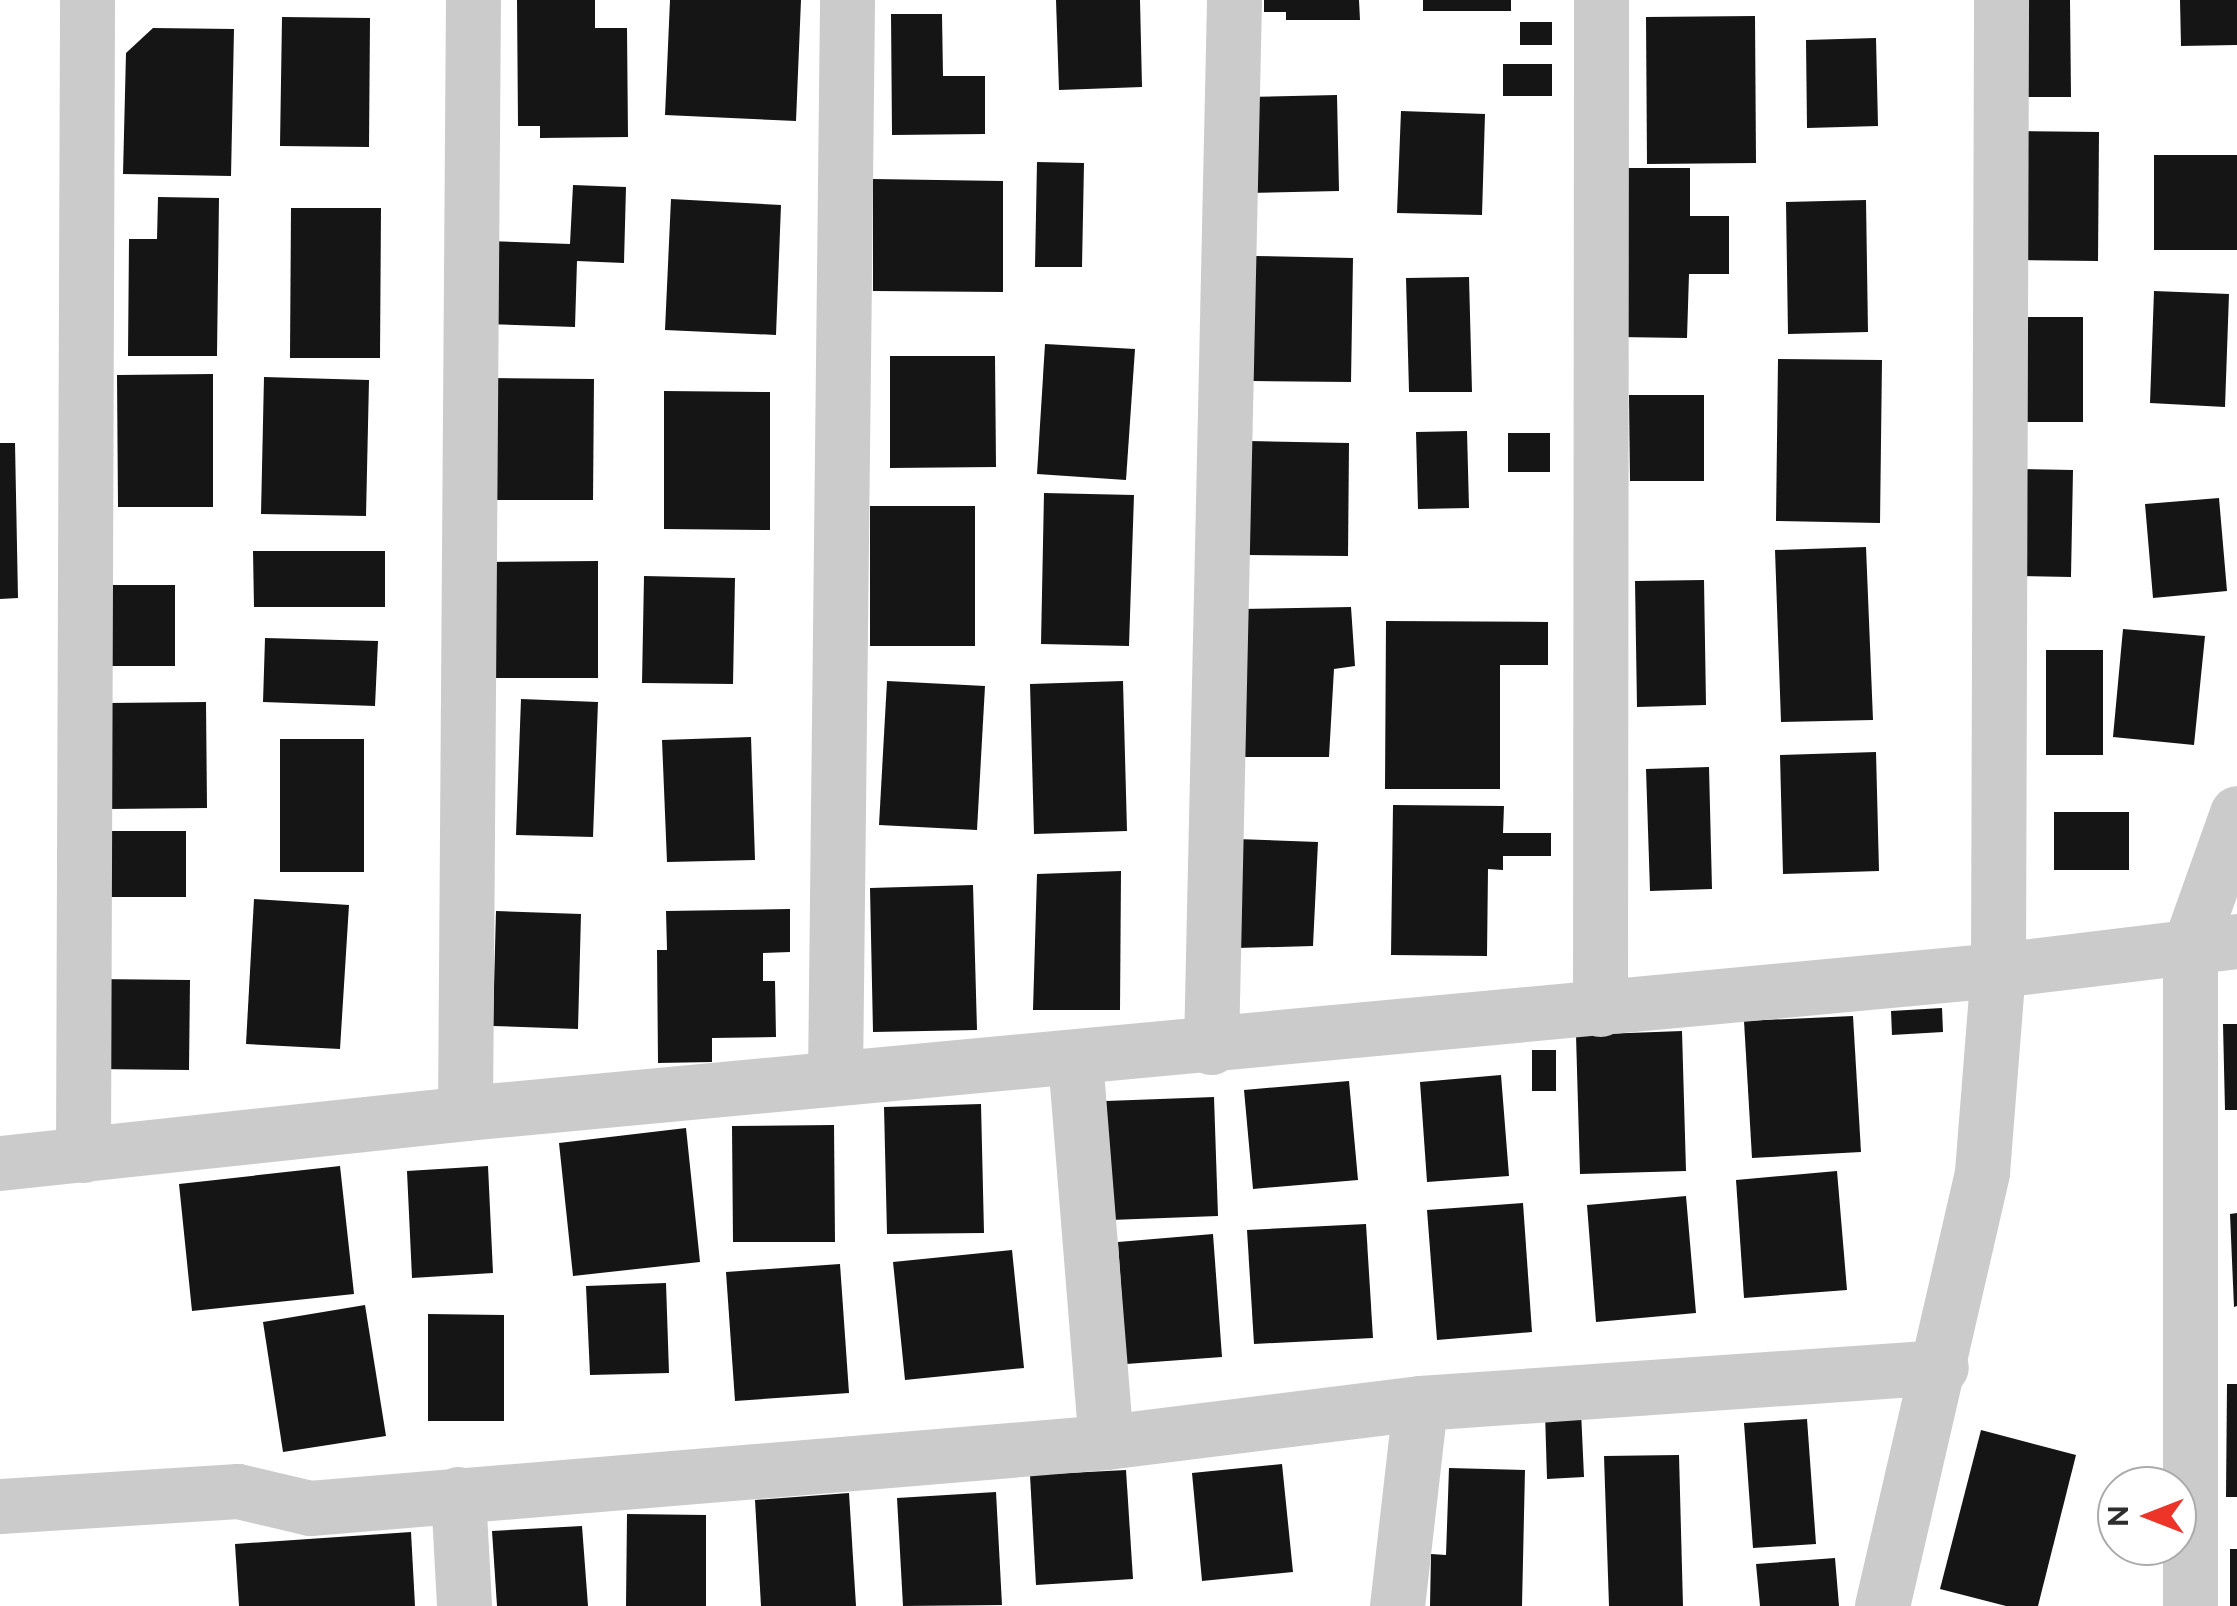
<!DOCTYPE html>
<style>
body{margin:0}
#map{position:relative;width:2237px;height:1606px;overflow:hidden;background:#fff;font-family:Raleway,sans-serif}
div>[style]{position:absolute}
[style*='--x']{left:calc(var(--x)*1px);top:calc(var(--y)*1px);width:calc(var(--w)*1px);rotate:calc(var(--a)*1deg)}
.building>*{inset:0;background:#151515}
.minor>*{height:55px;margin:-27.5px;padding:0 27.5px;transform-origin:27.5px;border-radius:27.5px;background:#cbcbcb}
span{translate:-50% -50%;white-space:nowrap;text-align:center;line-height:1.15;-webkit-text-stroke:10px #fff;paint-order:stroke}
.north{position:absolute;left:2097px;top:1466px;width:100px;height:100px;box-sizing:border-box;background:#fff;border:2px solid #ababab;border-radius:50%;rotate:270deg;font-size:28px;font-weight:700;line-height:40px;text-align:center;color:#2e2e2e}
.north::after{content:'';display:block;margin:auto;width:35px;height:45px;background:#ec3429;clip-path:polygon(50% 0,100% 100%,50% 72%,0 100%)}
</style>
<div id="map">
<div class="building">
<div style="clip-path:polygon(517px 0,595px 0,595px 28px,627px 28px,628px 137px,540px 138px,540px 126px,518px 126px)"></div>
<div style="clip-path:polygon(670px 0,801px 0,796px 121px,665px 115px)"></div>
<div style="clip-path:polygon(1056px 0,1140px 0,1142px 87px,1059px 90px)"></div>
<div style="clip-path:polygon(1264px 0,1359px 0,1360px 20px,1286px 20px,1286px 12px,1264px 12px)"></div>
<div style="clip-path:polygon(1423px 0,1511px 0,1511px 11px,1423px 11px)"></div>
<div style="clip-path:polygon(2011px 0,2070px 0,2071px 97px,2012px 97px)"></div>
<div style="clip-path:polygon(2180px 0,2237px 0,2237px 45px,2181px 46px)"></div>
<div style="clip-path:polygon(891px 14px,942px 14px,943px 76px,985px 76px,985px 134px,892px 135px)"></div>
<div style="clip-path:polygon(1755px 16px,1756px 163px,1647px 164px,1646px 17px)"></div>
<div style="clip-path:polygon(282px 17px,370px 18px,369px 147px,280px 146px)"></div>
<div style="clip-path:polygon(1520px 22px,1552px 22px,1552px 45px,1520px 45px)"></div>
<div style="clip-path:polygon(153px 28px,234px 29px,231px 176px,123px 174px,126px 53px)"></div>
<div style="clip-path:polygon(1876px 38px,1878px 126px,1807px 128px,1806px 40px)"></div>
<div style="clip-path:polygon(1503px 64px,1552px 64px,1552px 96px,1503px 96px)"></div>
<div style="clip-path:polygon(1337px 95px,1339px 191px,1247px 193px,1246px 97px)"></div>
<div style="clip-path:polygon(1401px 111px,1485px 114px,1482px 215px,1397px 213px)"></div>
<div style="clip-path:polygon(2017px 131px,2099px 132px,2098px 261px,2015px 260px)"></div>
<div style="clip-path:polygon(2154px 155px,2237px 155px,2237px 250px,2154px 250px)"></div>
<div style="clip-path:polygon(1037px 162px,1084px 163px,1082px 267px,1035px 267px)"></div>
<div style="clip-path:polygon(1617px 168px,1690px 168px,1690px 216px,1729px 216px,1729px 274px,1689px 274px,1687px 338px,1617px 337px)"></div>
<div style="clip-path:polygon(873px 179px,1003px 181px,1003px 292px,873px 291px)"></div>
<div style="clip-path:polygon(573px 185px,626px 187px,624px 263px,577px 261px,575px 327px,485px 324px,487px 241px,570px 244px)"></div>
<div style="clip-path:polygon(158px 197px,219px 198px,217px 356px,128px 356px,129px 239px,157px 239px)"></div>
<div style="clip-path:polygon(671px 199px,781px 205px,776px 335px,665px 330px)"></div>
<div style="clip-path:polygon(1866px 200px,1868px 332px,1788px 334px,1786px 202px)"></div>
<div style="clip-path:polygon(291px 208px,381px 208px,380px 358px,290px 358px)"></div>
<div style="clip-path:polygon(1255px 256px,1353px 258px,1351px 382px,1253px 381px)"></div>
<div style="clip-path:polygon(1469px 277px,1472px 392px,1409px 392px,1406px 278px)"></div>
<div style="clip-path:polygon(2154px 291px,2229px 294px,2225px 407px,2150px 403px)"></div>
<div style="clip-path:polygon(2018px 317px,2083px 317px,2083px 422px,2018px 422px)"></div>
<div style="clip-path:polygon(1045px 344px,1135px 349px,1126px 480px,1037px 474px)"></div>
<div style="clip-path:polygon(890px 356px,995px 356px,996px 467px,890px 468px)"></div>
<div style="clip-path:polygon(1778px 359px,1882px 360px,1880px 523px,1776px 521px)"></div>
<div style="clip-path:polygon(213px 374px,213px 507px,118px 507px,117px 375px)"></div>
<div style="clip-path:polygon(264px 377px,369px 380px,366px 516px,261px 514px)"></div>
<div style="clip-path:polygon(489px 378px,594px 379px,593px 500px,489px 500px)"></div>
<div style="clip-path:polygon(664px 391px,770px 392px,770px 530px,664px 529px)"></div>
<div style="clip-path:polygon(1629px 395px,1704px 395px,1704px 481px,1630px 481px)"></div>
<div style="clip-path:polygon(1467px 431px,1469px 508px,1418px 509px,1416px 432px)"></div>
<div style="clip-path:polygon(1508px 433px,1550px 433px,1550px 472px,1508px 472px)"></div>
<div style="clip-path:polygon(1249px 441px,1349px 443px,1348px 556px,1247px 555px)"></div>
<div style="clip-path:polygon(0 443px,15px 443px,18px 598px,0 599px)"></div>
<div style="clip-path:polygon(2016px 469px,2073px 470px,2071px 577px,2014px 576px)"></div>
<div style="clip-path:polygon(1044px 493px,1134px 495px,1129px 646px,1041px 644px)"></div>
<div style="clip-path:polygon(2219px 498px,2227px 591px,2153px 598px,2145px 504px)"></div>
<div style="clip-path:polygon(870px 506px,975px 506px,975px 646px,870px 646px)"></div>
<div style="clip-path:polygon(1866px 547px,1873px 720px,1781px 722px,1775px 550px)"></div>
<div style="clip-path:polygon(253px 551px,385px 551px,385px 607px,254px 607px)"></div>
<div style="clip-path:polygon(598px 561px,598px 678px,481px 678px,481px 562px)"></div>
<div style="clip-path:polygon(644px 576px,735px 578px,733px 684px,642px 683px)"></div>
<div style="clip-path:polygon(1704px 580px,1706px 705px,1637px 707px,1635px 581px)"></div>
<div style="clip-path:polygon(111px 585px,175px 585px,175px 666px,111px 666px)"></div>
<div style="clip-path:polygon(1351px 607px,1355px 666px,1334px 669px,1329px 757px,1239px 757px,1241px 609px)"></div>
<div style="clip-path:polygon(1386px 621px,1548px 622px,1548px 665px,1500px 665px,1500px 789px,1385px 789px)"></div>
<div style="clip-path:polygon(2123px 629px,2205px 636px,2194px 745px,2113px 737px)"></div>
<div style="clip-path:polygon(265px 638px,378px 641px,375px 706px,263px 702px)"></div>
<div style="clip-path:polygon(2046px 650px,2103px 650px,2103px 755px,2046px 755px)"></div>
<div style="clip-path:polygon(887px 681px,985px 686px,977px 830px,879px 825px)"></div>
<div style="clip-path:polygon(1123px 681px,1127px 831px,1034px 834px,1030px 684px)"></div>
<div style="clip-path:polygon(521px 699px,598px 702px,593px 837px,516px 835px)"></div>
<div style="clip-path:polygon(206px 702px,207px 808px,109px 809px,108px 703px)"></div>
<div style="clip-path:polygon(751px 737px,755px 860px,667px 862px,662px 740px)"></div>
<div style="clip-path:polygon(280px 739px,364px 739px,364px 872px,280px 872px)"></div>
<div style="clip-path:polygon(1876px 752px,1879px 871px,1783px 874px,1780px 755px)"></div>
<div style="clip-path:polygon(1709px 767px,1712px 889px,1650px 891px,1646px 769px)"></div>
<div style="clip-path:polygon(1393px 805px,1504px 806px,1503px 833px,1551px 833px,1551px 856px,1503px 856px,1503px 870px,1488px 869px,1487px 956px,1391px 955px)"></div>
<div style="clip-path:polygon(2054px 812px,2129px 812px,2129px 870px,2054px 870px)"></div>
<div style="clip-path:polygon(99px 831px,186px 831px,186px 897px,99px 897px)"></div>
<div style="clip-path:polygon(1237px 839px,1318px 842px,1313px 946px,1237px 948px)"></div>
<div style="clip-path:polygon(1121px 871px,1120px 1010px,1033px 1010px,1037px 874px)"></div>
<div style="clip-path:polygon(973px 885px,977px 1030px,873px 1032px,870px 888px)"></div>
<div style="clip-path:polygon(254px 899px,349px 905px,340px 1049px,246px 1044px)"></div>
<div style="clip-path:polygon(790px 909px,790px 952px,763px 953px,763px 981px,775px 981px,776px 1037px,712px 1038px,712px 1062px,658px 1063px,657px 950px,667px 950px,666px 911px)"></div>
<div style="clip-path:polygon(496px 911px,581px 914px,578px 1029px,493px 1026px)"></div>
<div style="clip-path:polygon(93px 979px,190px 980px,189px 1070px,92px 1069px)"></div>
<div style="clip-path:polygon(1942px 1008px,1943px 1032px,1892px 1035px,1891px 1011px)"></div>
<div style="clip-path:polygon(1853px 1016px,1861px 1152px,1752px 1158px,1744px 1021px)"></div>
<div style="clip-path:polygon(2223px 1024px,2237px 1024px,2237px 1110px,2225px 1110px)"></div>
<div style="clip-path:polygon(1682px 1031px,1686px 1171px,1580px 1174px,1576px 1035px)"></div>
<div style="clip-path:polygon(1532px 1050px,1556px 1050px,1556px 1091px,1532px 1091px)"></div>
<div style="clip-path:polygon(1501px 1075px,1509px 1176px,1427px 1182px,1420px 1082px)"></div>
<div style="clip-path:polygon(1349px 1081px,1358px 1180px,1253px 1189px,1244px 1090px)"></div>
<div style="clip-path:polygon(1214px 1097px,1218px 1216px,1110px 1220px,1106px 1101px)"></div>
<div style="clip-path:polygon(981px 1104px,984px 1233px,887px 1234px,884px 1107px)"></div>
<div style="clip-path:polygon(834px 1125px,835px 1242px,733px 1242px,732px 1126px)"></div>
<div style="clip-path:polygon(686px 1128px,700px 1262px,573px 1276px,559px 1143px)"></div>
<div style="clip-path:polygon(340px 1166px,354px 1294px,192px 1311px,179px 1184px)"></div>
<div style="clip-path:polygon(488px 1166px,493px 1273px,412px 1278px,407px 1171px)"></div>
<div style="clip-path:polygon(1837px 1171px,1847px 1290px,1744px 1298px,1736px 1180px)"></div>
<div style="clip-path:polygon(1686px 1196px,1696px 1313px,1596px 1322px,1587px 1205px)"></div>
<div style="clip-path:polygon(1523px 1203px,1532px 1332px,1437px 1340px,1427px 1210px)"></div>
<div style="clip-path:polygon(2237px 1213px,2237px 1306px,2234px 1307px,2230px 1214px)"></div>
<div style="clip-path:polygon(1366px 1224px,1373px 1338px,1254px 1344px,1247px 1230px)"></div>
<div style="clip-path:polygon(1213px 1234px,1222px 1357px,1126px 1364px,1118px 1242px)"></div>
<div style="clip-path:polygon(1012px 1250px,1024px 1368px,905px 1380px,893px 1262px)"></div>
<div style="clip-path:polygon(840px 1264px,849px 1393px,735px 1401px,726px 1272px)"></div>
<div style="clip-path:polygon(666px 1283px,669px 1373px,590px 1375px,586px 1286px)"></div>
<div style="clip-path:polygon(365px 1305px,386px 1436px,283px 1452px,263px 1322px)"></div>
<div style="clip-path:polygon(428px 1314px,504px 1315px,504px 1421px,428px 1421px)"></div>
<div style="clip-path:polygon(2227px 1384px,2237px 1384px,2237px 1497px,2226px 1497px)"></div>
<div style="clip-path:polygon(1581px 1411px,1584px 1477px,1547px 1479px,1545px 1412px)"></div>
<div style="clip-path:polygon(1807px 1419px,1816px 1544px,1753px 1548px,1744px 1423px)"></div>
<div style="clip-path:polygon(1981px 1430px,2076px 1455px,2038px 1606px,2006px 1606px,1940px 1589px)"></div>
<div style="clip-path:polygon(1679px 1455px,1683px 1606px,1609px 1606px,1604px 1456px)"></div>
<div style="clip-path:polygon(1282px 1464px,1293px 1572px,1202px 1581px,1192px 1473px)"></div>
<div style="clip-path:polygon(1449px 1468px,1525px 1470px,1522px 1606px,1430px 1606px,1431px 1554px,1446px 1555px)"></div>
<div style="clip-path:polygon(1126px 1470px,1133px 1579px,1036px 1585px,1030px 1475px)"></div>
<div style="clip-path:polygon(996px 1492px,1002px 1605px,903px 1606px,897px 1498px)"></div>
<div style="clip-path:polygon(849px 1493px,856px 1606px,761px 1606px,755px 1500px)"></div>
<div style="clip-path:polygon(627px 1514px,706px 1515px,706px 1606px,626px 1606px)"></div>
<div style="clip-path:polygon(582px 1526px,588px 1606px,497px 1606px,492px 1531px)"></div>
<div style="clip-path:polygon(411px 1532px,415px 1606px,239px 1606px,235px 1544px)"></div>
<div style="clip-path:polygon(2230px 1549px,2237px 1549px,2237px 1606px,2230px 1606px)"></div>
<div style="clip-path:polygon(1835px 1558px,1839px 1606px,1760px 1606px,1756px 1564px)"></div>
</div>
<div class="minor">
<div style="--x:1600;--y:1009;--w:1009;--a:-89.94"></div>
<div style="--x:1211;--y:1047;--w:1047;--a:-88.74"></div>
<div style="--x:1075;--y:1059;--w:384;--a:85.4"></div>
<div style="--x:835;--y:1078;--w:1078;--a:-89.36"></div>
<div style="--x:465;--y:1113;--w:1113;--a:-89.59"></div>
<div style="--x:83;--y:1155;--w:1155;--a:-89.8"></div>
<div style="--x:0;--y:1163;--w:468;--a:-6.1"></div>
<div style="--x:465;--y:1113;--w:1540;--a:-5.33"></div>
<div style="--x:1998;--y:970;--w:241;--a:-6.9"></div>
<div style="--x:458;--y:1494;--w:112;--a:86.9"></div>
<div style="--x:0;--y:1506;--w:238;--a:-3.6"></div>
<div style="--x:238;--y:1491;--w:74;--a:13.3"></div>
<div style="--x:310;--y:1508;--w:799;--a:-4.74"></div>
<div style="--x:1106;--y:1442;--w:316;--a:-7.1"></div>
<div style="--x:1420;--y:1403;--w:522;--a:-3.95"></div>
<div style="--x:1397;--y:1606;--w:204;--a:-83.5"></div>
<div style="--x:1882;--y:1606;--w:445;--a:-77"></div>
<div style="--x:1982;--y:1172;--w:203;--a:-85.5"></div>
<div style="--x:1998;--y:970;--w:970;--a:-89.82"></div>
<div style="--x:2190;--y:1606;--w:661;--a:-90"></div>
<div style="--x:2190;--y:945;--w:140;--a:-70.4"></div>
</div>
<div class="north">N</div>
</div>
